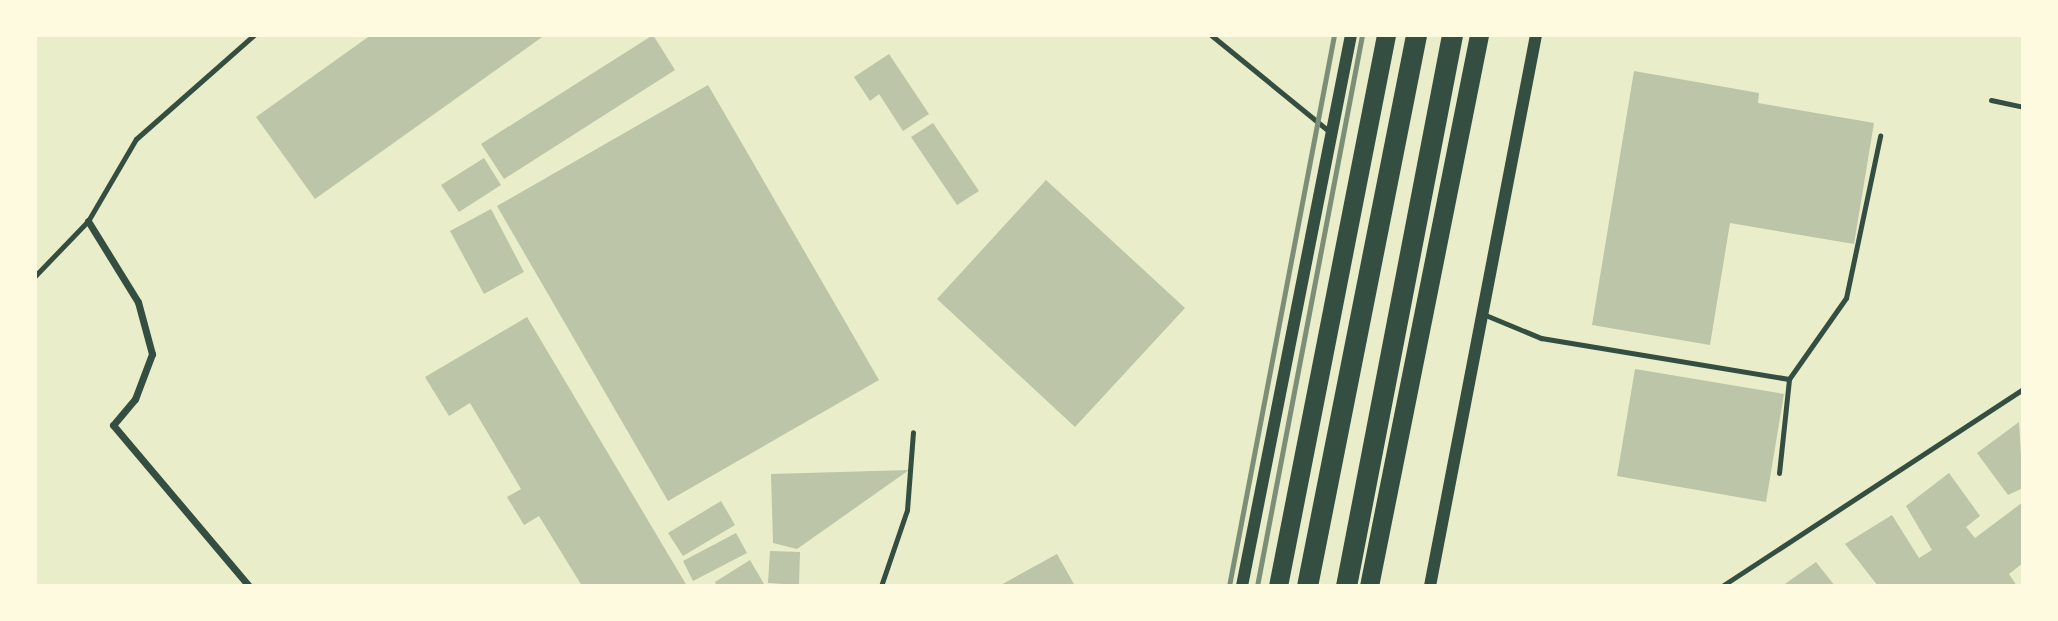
<!DOCTYPE html>
<style>
body{margin:0}
#map{position:relative;width:2058px;height:621px;overflow:hidden;background:#e9edc9;font-family:Barlow,sans-serif}
div>[style]{position:absolute}
[style*='--x']{left:calc(var(--x)*1px);top:calc(var(--y)*1px);width:calc(var(--w)*1px);rotate:calc(var(--a)*1deg)}
.building>*{inset:0;background:#bcc5a7}
.service>*{height:5px;margin:-2.5px;padding:0 2.5px;transform-origin:2.5px;border-radius:2.5px;background:#344e41}
.minor>*{height:7px;margin:-3.5px;padding:0 3.5px;transform-origin:3.5px;border-radius:3.5px;background:#344e41}
.tertiary>*{height:12px;margin:-6px;padding:0 6px;transform-origin:6px;border-radius:6px;background:#344e41}
.trunk>*{height:19px;margin:-9.5px;padding:0 9.5px;transform-origin:9.5px;border-radius:9.5px;background:#344e41}
.motorway>*{height:21px;margin:-10.5px;padding:0 10.5px;transform-origin:10.5px;border-radius:10.5px;background:#344e41}
.rail>*{height:5px;margin:-2.5px;padding:0 2.5px;transform-origin:2.5px;border-radius:2.5px;background:#7c8e77}
span{translate:-50% -50%;white-space:nowrap;text-align:center;line-height:1.15;-webkit-text-stroke:7px #fefae0;paint-order:stroke}
.frame{position:absolute;inset:0;border:37px solid #fefae0;pointer-events:none}
</style>
<div id="map">
<div class="building">
<div style="clip-path:polygon(371px 35px,545px 35px,315px 199px,256px 117px)"></div>
<div style="clip-path:polygon(653px 35px,675px 70px,504px 179px,481px 144px)"></div>
<div style="clip-path:polygon(889px 54px,929px 114px,903px 131px,879px 94px,870px 101px,854px 77px)"></div>
<div style="clip-path:polygon(1634px 71px,1759px 93px,1758px 103px,1874px 123px,1854px 244px,1730px 223px,1710px 345px,1592px 325px)"></div>
<div style="clip-path:polygon(708px 85px,879px 380px,668px 501px,497px 206px)"></div>
<div style="clip-path:polygon(933px 123px,979px 191px,957px 205px,911px 137px)"></div>
<div style="clip-path:polygon(484px 158px,501px 185px,459px 212px,441px 185px)"></div>
<div style="clip-path:polygon(1046px 180px,1185px 308px,1075px 427px,937px 299px)"></div>
<div style="clip-path:polygon(491px 209px,524px 272px,484px 294px,450px 231px)"></div>
<div style="clip-path:polygon(527px 317px,687px 586px,582px 586px,539px 516px,524px 525px,507px 497px,521px 489px,470px 403px,449px 416px,425px 377px)"></div>
<div style="clip-path:polygon(1635px 369px,1784px 394px,1766px 502px,1617px 476px)"></div>
<div style="clip-path:polygon(2019px 422px,2023px 488px,2008px 495px,1977px 453px)"></div>
<div style="clip-path:polygon(909px 470px,797px 549px,773px 543px,771px 474px)"></div>
<div style="clip-path:polygon(1949px 473px,1980px 516px,1966px 527px,1975px 538px,2023px 502px,2023px 563px,2009px 574px,2017px 586px,1878px 586px,1845px 544px,1892px 515px,1919px 558px,1932px 550px,1906px 506px)"></div>
<div style="clip-path:polygon(721px 501px,735px 525px,683px 556px,668px 533px)"></div>
<div style="clip-path:polygon(736px 533px,747px 553px,693px 581px,683px 561px)"></div>
<div style="clip-path:polygon(770px 551px,800px 552px,799px 585px,768px 583px)"></div>
<div style="clip-path:polygon(1057px 554px,1075px 586px,999px 586px)"></div>
<div style="clip-path:polygon(750px 560px,764px 584px,717px 586px,715px 582px)"></div>
<div style="clip-path:polygon(1816px 562px,1835px 586px,1782px 586px)"></div>
</div>
<div class="service">
<div style="--x:1211;--y:35;--w:155;--a:39.2"></div>
<div style="--x:1991;--y:100;--w:33;--a:12"></div>
<div style="--x:35;--y:276;--w:76;--a:-46.1"></div>
<div style="--x:88;--y:221;--w:95;--a:-59.7"></div>
<div style="--x:136;--y:139;--w:157;--a:-41.4"></div>
<div style="--x:1483;--y:314;--w:63;--a:22.5"></div>
<div style="--x:1541;--y:338;--w:251;--a:9.4"></div>
<div style="--x:1789;--y:379;--w:99;--a:-54.9"></div>
<div style="--x:1846;--y:298;--w:166;--a:-78.1"></div>
<div style="--x:1779;--y:473;--w:95;--a:-83.9"></div>
<div style="--x:881;--y:586;--w:80;--a:-71.1"></div>
<div style="--x:907;--y:510;--w:78;--a:-85.6"></div>
<div style="--x:1722;--y:586;--w:360;--a:-33.2"></div>
</div>
<div class="minor">
<div style="--x:88;--y:221;--w:95;--a:58.3"></div>
<div style="--x:138;--y:302;--w:54;--a:74.9"></div>
<div style="--x:152;--y:354;--w:48;--a:110.7"></div>
<div style="--x:135;--y:399;--w:34;--a:130"></div>
<div style="--x:113;--y:425;--w:211;--a:49.8"></div>
</div>
<div class="tertiary">
<div style="--x:1242;--y:586;--w:562;--a:-78.81"></div>
<div style="--x:1430;--y:586;--w:561;--a:-79.11"></div>
</div>
<div class="trunk">
<div style="--x:1278;--y:586;--w:561;--a:-78.91"></div>
<div style="--x:1369;--y:586;--w:562;--a:-78.71"></div>
</div>
<div class="motorway">
<div style="--x:1307;--y:586;--w:562;--a:-78.81"></div>
<div style="--x:1346;--y:586;--w:561;--a:-79.11"></div>
</div>
<div class="rail">
<div style="--x:1229;--y:586;--w:561;--a:-79.21"></div>
<div style="--x:1257;--y:586;--w:561;--a:-79.21"></div>
</div>
<div class="frame"></div>
</div>
